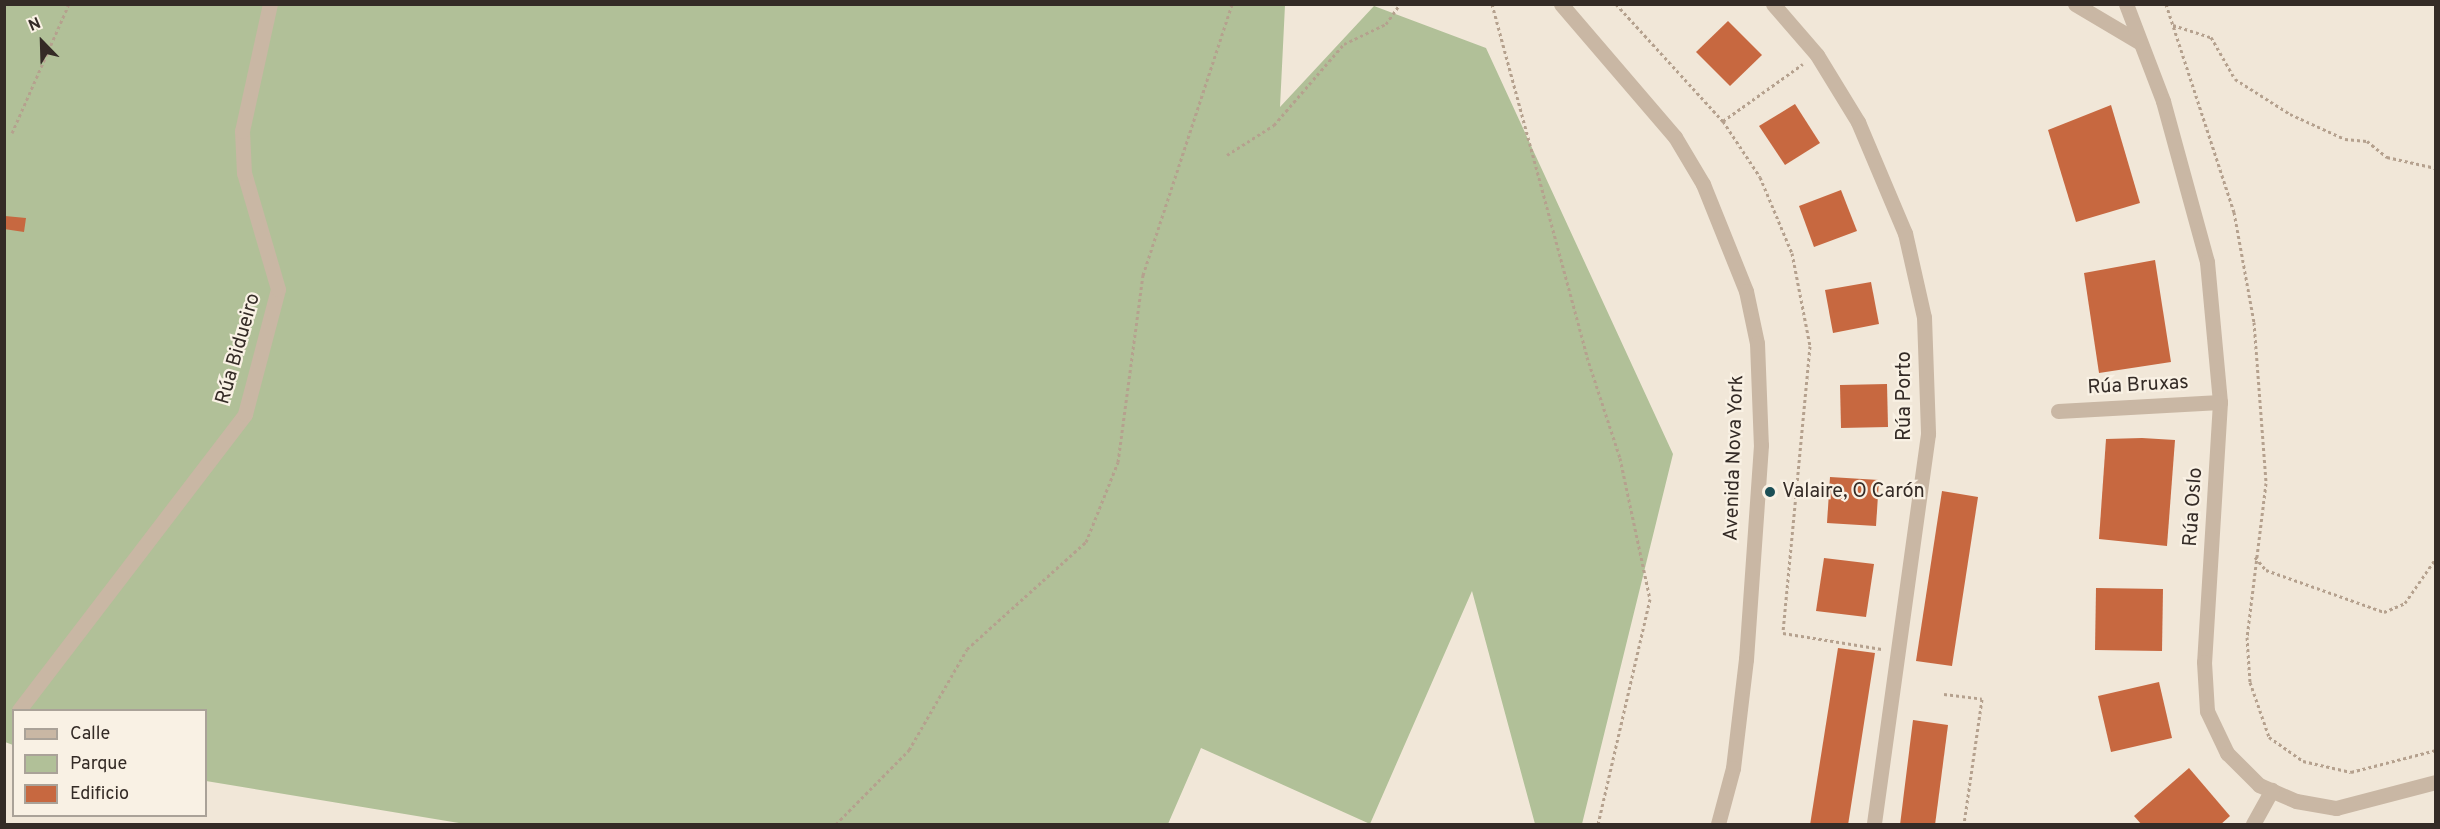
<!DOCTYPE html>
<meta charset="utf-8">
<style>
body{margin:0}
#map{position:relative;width:2440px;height:829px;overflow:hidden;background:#f1e7d8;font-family:Overpass,sans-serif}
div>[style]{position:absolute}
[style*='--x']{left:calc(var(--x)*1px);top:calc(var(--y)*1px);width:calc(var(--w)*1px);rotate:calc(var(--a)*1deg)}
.green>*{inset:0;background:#b1c098}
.building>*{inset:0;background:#c76840}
.path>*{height:3px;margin-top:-1.5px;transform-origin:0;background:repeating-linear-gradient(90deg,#b5a18e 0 3px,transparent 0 6px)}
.minor>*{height:15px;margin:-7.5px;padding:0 7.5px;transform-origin:7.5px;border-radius:7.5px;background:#c9b7a4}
.dots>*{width:16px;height:16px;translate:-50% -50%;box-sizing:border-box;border:3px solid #f9f1e4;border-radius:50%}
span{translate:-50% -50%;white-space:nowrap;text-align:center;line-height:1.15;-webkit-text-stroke:4.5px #f9f1e4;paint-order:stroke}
.street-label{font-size:20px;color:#342b26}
.poi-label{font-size:20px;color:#342b26}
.left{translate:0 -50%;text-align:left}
.frame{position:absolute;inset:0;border:6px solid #342b26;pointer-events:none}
.legend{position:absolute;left:12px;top:709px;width:195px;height:108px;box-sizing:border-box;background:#f9f1e4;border:2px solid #aaa298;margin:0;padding:8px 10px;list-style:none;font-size:18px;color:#342b26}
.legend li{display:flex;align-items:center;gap:12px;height:30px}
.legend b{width:30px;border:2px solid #aaa298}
.north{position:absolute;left:12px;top:12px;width:60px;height:60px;-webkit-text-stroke:4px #f9f1e4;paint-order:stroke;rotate:337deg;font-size:16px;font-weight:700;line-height:24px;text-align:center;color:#342b26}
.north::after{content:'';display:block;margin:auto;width:21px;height:27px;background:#342b26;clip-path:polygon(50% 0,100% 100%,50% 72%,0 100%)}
</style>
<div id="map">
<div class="green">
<div style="clip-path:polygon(4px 5px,1285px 5px,1280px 107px,1374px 6px,1486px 48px,1673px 454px,1582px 824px,1535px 824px,1472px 591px,1370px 824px,1201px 748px,1168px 824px,465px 824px,206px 781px,206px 710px,14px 710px,13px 745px,5px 742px)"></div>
</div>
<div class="building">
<div style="clip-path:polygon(1728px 21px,1762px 55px,1730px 86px,1696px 52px)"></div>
<div style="clip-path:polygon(1795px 104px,1820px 143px,1785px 165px,1759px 126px)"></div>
<div style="clip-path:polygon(2111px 105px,2140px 203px,2076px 222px,2048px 130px)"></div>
<div style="clip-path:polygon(1841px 190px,1857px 231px,1814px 247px,1799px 206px)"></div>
<div style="clip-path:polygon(5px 216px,26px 218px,24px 232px,4px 229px)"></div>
<div style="clip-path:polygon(2155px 260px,2171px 362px,2099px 373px,2084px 273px)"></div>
<div style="clip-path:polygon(1871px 282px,1879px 324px,1833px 333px,1825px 290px)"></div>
<div style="clip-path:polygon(1887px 384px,1888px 427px,1841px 428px,1840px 385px)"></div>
<div style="clip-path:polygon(2142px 438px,2175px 440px,2167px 546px,2099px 539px,2106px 439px)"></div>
<div style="clip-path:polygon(1830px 477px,1879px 480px,1876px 526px,1827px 523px)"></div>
<div style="clip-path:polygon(1942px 491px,1978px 497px,1952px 666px,1916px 661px)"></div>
<div style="clip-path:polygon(1824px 558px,1874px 564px,1866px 617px,1816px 611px)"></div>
<div style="clip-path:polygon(2096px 588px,2163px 589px,2162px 651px,2095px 650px)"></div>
<div style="clip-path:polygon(1838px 648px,1875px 653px,1867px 704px,1848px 825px,1810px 825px)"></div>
<div style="clip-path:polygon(2159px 682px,2172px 738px,2111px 752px,2098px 696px)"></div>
<div style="clip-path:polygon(1913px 720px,1948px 725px,1935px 825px,1900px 825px)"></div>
<div style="clip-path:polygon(2189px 768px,2230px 816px,2220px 825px,2142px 825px,2134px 816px)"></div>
</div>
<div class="path">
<div style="--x:1492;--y:4;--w:366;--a:74.9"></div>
<div style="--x:1587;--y:357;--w:106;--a:71.9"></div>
<div style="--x:1620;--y:458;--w:144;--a:78"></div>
<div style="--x:1650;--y:599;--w:231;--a:103"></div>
<div style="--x:1616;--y:4;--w:159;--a:47.6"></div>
<div style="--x:1723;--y:121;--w:67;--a:56.5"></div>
<div style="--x:1760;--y:177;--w:82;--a:67.2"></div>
<div style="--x:1792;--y:253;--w:95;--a:79"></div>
<div style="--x:1810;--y:346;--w:288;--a:95.4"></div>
<div style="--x:1783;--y:633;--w:100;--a:9.2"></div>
<div style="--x:2166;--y:4;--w:219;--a:71.9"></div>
<div style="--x:2234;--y:212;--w:112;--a:79.7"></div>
<div style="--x:2254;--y:322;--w:161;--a:85.7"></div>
<div style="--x:2266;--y:483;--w:155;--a:97"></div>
<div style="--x:2247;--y:637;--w:45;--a:86.2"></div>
<div style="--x:2250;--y:682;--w:58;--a:70.9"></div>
<div style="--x:2269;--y:737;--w:42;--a:35.2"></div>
<div style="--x:2303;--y:761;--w:49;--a:12.9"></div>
<div style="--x:2351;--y:772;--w:88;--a:-14.5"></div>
<div style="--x:2173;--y:25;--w:40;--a:18"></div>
<div style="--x:2211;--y:37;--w:48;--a:60.3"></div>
<div style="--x:2235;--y:79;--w:65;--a:32.5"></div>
<div style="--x:2290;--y:114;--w:60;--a:24.4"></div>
<div style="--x:2345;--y:139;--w:22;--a:5"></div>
<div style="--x:2367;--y:141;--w:26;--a:39"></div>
<div style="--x:2387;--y:157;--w:50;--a:12.7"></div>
<div style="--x:1723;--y:121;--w:98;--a:-35.5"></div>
<div style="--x:12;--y:133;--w:141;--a:-66.2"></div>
<div style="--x:1227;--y:155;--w:56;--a:-32.6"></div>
<div style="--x:1274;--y:125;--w:107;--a:-49.2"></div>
<div style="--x:1344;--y:44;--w:47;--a:-25.5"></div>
<div style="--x:1386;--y:24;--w:24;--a:-55"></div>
<div style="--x:2255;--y:557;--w:17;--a:50"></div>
<div style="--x:2266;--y:570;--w:125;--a:19.6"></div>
<div style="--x:2384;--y:612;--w:23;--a:-23"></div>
<div style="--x:2405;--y:603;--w:55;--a:-55.4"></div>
<div style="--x:1944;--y:694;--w:38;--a:7"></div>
<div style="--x:1982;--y:699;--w:126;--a:98.2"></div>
<div style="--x:836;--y:824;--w:104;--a:-45.4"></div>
<div style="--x:909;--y:750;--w:116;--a:-60.1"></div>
<div style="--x:967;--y:649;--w:160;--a:-42"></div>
<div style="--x:1086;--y:542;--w:86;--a:-68.2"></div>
<div style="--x:1118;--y:462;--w:189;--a:-82.4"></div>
<div style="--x:1143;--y:275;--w:285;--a:-71.8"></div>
</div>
<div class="minor">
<div style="--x:1561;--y:4;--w:175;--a:49.4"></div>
<div style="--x:1675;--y:137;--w:55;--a:59.2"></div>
<div style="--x:1703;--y:184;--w:115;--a:68.1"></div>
<div style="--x:1746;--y:291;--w:53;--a:78.1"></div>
<div style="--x:1757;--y:343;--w:102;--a:87.8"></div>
<div style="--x:1761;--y:445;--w:215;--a:94"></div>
<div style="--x:1746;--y:659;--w:110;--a:96.8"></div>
<div style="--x:1733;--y:768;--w:58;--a:105"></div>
<div style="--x:1773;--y:4;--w:67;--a:49.2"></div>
<div style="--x:1817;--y:55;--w:79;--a:58.5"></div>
<div style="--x:1858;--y:122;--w:121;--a:67.1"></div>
<div style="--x:1905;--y:233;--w:86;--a:77.3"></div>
<div style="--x:1924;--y:317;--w:117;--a:88"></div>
<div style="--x:1928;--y:434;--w:394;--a:97.9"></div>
<div style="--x:2075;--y:4;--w:74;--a:30.7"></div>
<div style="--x:2126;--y:4;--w:104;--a:69.1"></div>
<div style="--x:2163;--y:101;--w:167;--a:74.7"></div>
<div style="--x:2207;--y:262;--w:141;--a:84.7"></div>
<div style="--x:2220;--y:402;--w:260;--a:93.5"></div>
<div style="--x:2204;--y:662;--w:49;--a:86.5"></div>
<div style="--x:2207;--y:711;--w:47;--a:64.5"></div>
<div style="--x:2227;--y:753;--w:45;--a:45"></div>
<div style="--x:2259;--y:785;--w:40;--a:23.4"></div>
<div style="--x:2296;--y:801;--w:41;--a:9.9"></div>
<div style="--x:2336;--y:808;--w:103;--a:-14.6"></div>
<div style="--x:2058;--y:411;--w:162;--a:-3.2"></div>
<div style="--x:19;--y:710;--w:372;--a:-52.6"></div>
<div style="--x:245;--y:414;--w:129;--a:-75.2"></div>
<div style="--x:278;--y:289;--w:121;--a:-106.3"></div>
<div style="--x:244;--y:173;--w:42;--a:-92.7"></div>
<div style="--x:242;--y:131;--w:130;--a:-77.6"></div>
<div style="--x:2253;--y:824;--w:39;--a:-61"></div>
</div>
<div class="dots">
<div style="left:1770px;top:492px;background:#1b4f56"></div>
</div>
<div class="street-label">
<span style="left:239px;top:349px;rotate:-74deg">Rúa Bidueiro</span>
<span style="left:2138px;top:386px;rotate:-3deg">Rúa Bruxas</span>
<span style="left:1905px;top:396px;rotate:-90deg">Rúa Porto</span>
<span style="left:1735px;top:458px;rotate:-88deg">Avenida Nova York</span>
<span style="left:2194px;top:507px;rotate:-86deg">Rúa Oslo</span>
</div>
<div class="poi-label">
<span class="left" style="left:1782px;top:492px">Valaire, O Carón</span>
</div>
<div class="frame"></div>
<ul class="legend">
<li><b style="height:8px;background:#c9b7a4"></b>Calle</li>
<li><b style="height:16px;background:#b1c098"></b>Parque</li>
<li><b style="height:16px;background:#c76840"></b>Edificio</li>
</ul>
<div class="north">N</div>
</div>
